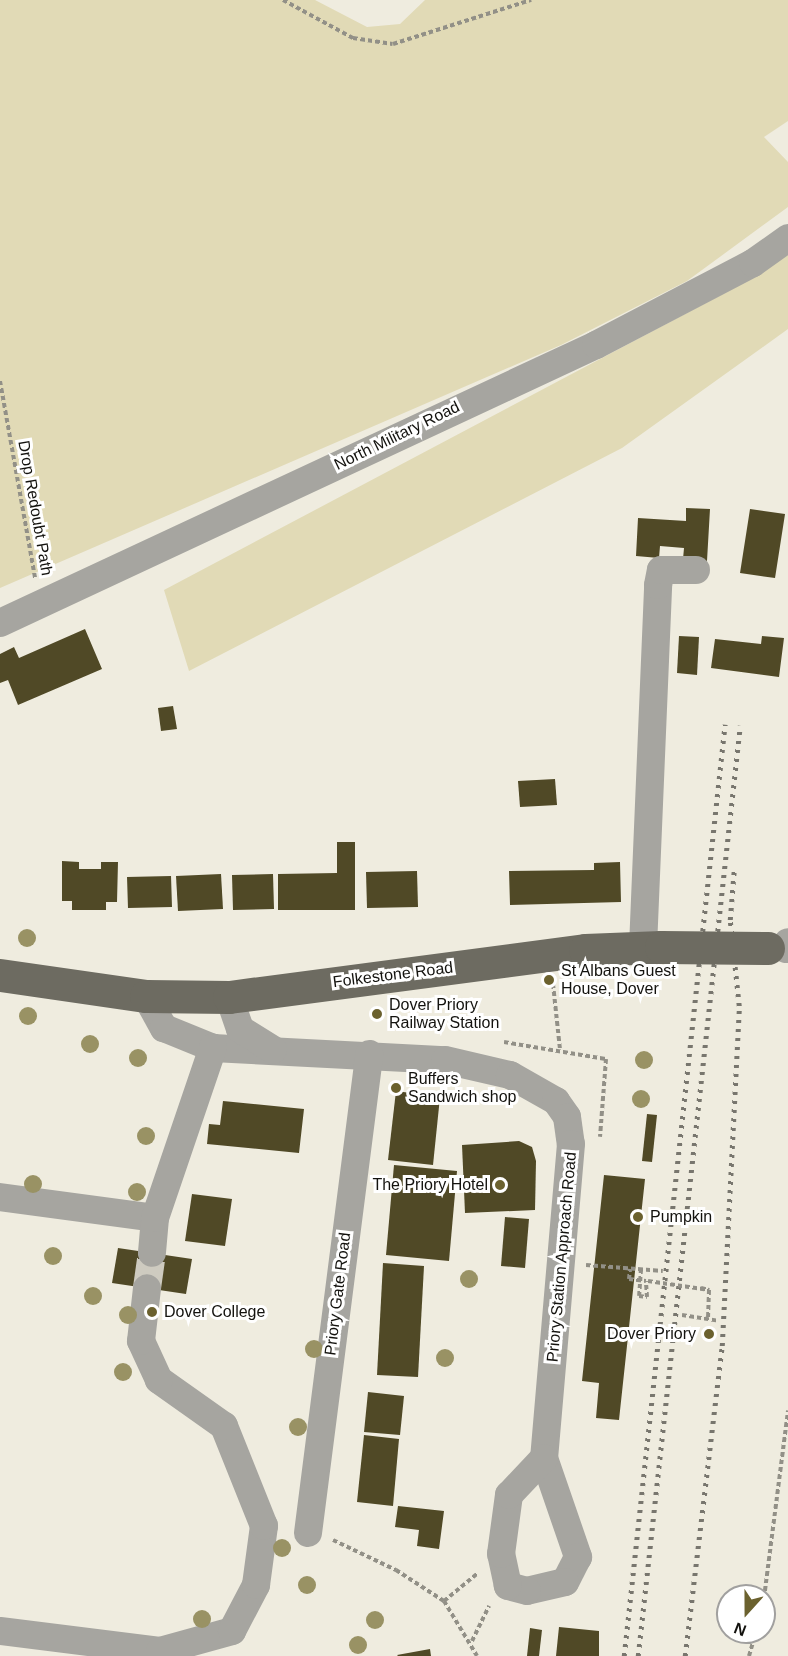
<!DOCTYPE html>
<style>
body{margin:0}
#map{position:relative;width:788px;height:1656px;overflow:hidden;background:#efecdf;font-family:Arial,sans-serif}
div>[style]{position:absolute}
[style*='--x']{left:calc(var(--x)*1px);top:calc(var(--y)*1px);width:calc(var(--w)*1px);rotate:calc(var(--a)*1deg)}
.green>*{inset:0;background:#e1dab6}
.building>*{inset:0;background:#504926}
.minor-tunnel>*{height:28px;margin-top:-14px;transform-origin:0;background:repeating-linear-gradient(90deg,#cecbc0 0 28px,transparent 0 42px)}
.path>*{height:4px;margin-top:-2px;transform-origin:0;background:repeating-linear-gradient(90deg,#929087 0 4.5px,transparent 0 7.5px)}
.minor>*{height:28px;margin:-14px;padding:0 14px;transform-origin:14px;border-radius:14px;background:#a6a5a0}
.major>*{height:33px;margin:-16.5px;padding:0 16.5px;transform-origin:16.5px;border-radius:16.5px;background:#6d6b61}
.rail>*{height:4.5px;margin-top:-2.25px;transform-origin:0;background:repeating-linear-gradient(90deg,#78766e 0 3px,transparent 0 9px)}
.path-bridge>*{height:4px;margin-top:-2px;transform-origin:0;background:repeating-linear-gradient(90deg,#929087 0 4.5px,transparent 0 7.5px)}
.major-bridge>*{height:33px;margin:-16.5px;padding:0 16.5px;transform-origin:16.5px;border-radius:16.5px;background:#6d6b61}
.trees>*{width:18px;height:18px;margin:-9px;border-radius:50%;background:#999264}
.dots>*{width:16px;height:16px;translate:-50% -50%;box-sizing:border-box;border:3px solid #fff;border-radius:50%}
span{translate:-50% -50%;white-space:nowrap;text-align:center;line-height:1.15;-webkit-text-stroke:6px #fff;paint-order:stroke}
.street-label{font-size:16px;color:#13120e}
.poi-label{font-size:16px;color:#13120e}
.left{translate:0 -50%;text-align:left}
.right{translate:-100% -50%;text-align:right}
.north{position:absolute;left:716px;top:1584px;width:60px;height:60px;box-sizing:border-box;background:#fff;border:2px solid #a1a09f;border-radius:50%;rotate:201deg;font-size:16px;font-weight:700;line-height:24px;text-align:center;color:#13120e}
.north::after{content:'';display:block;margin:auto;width:21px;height:27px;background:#6b612e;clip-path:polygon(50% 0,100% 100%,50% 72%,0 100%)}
</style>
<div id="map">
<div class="green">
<div style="clip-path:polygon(0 0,315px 0,367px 27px,400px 24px,425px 0,788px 0,788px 121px,764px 137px,788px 162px,788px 207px,687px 281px,561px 345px,0 588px)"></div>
<div style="clip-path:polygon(788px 252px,788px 329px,622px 448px,189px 671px,164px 590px,736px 287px)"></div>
</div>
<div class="building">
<div style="clip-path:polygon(686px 508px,710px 509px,707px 561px,683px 559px,684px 548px,660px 546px,659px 558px,636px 556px,638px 518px,686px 521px)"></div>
<div style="clip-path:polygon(750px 509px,785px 514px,775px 578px,740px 573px)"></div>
<div style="clip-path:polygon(85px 629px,102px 669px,18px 705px,8px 680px,0 683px,0 654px,14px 647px,19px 658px)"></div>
<div style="clip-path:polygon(679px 636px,699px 637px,697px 675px,677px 673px)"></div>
<div style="clip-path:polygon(762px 636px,784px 638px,779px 677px,711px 668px,715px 639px,761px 644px)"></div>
<div style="clip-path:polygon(173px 706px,177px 729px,161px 731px,158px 708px)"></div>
<div style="clip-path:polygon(555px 779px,557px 805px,520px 807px,518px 781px)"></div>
<div style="clip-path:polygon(337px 842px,355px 842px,355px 910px,278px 910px,278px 874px,337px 873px)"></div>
<div style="clip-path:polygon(62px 861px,79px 862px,79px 869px,101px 869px,101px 862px,118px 862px,117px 902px,106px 902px,106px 910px,72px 910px,72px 901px,62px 901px)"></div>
<div style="clip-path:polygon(620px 862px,621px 902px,510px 905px,509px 871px,594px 870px,594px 863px)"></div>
<div style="clip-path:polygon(417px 871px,418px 907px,367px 908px,366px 872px)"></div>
<div style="clip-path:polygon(221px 874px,223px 909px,178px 911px,176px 876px)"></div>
<div style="clip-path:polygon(273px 874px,274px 909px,233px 910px,232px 875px)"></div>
<div style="clip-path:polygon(171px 876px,172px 907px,128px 908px,127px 877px)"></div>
<div style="clip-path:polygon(396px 1091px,440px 1097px,433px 1165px,388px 1160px)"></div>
<div style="clip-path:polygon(223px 1101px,304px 1109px,299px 1153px,207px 1144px,209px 1124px,220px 1125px)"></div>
<div style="clip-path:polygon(647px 1114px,657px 1115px,652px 1162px,642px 1161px)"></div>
<div style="clip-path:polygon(519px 1141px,532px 1147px,536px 1161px,535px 1210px,465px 1213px,462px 1145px)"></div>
<div style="clip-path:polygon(394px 1165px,457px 1171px,449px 1261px,386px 1255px)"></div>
<div style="clip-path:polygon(604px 1175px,645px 1179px,619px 1420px,596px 1418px,599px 1383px,582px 1381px)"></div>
<div style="clip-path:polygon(192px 1194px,232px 1199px,225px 1246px,185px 1241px)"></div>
<div style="clip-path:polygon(505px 1217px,529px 1219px,525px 1268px,501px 1266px)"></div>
<div style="clip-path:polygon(118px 1248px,192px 1259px,186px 1294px,112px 1283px)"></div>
<div style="clip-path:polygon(383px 1263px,424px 1266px,418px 1377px,377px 1375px)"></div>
<div style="clip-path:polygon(368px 1392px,404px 1396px,400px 1435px,364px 1432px)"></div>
<div style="clip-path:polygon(364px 1435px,399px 1439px,393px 1506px,357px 1502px)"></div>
<div style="clip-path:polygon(398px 1506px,444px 1511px,439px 1549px,417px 1546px,419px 1530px,395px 1527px)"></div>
<div style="clip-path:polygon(559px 1627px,599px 1631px,599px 1656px,556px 1656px)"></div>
<div style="clip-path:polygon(530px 1628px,542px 1630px,539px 1656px,527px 1656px)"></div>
<div style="clip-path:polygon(430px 1649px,431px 1656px,398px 1656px,397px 1655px)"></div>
</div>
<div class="minor-tunnel">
<div style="--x:147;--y:1288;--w:35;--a:-82"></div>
</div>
<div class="path">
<div style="--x:283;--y:0;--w:80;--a:28.5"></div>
<div style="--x:353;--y:38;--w:40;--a:8.5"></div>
<div style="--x:393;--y:44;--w:145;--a:-17.7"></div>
<div style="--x:0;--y:381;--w:200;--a:79.9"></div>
<div style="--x:553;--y:984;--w:65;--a:83.9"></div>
<div style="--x:504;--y:1042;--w:103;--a:9.5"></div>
<div style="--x:606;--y:1059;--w:78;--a:94.4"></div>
<div style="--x:586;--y:1265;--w:77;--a:4.5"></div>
<div style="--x:641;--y:1269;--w:27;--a:94"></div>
<div style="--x:639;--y:1296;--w:8;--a:7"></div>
<div style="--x:647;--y:1297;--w:16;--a:-94"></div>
<div style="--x:629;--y:1279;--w:10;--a:-84"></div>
<div style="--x:701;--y:1288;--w:8;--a:14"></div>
<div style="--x:709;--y:1290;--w:29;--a:92"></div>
<div style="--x:682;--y:1315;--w:36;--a:9"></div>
<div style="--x:333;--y:1540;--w:70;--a:25.5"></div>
<div style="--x:396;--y:1570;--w:57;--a:32.9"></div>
<div style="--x:444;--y:1601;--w:64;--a:59"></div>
<div style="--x:764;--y:1598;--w:189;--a:-82.7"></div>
<div style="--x:444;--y:1601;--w:44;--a:-39.5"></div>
<div style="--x:472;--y:1641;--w:39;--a:-64"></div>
<div style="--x:749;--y:1656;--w:25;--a:-74"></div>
</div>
<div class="minor">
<div style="--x:0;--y:623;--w:658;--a:-25.01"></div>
<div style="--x:596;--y:345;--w:177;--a:-27.6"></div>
<div style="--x:753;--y:263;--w:43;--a:-35.5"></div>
<div style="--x:643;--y:947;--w:362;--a:-87.6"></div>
<div style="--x:658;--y:585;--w:15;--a:-79"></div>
<div style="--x:661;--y:570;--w:35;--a:0"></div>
<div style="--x:786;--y:949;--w:7;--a:-74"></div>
<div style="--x:146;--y:996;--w:37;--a:61"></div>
<div style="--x:164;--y:1028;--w:53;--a:22.2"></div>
<div style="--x:213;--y:1048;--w:232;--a:3"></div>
<div style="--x:445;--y:1060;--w:67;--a:13"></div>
<div style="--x:510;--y:1075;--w:53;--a:29.5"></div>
<div style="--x:556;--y:1101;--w:19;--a:55"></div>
<div style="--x:567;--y:1117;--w:27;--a:82"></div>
<div style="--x:571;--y:1144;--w:315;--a:94.9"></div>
<div style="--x:544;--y:1458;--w:105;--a:71"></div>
<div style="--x:578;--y:1557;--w:28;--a:117"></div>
<div style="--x:565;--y:1582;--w:39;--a:167"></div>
<div style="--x:527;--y:1591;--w:20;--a:-165"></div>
<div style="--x:508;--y:1586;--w:33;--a:-102"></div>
<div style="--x:501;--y:1554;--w:60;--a:-82.3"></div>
<div style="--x:509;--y:1495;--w:51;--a:-46.6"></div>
<div style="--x:229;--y:997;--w:34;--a:71"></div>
<div style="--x:240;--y:1029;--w:39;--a:32"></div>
<div style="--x:0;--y:1197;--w:156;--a:7.7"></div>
<div style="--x:155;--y:1218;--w:35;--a:95"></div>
<div style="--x:155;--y:1218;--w:180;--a:-71.2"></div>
<div style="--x:308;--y:1533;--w:483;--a:-82.7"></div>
<div style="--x:0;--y:1631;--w:161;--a:7.1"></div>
<div style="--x:160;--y:1651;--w:75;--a:-15.5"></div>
<div style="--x:232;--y:1631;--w:52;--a:-62.4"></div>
<div style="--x:256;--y:1585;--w:60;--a:-82.3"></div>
<div style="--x:264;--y:1526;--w:108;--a:-111.8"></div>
<div style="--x:224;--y:1426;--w:80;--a:-144.7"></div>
<div style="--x:159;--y:1380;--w:43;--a:-114.8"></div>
<div style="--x:141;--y:1341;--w:53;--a:-83.5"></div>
</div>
<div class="major">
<div style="--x:0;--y:975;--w:148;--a:8.2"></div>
<div style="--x:146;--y:996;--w:83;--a:0.7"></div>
<div style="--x:229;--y:997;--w:359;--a:-7.5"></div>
<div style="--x:585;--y:950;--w:76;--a:-2.3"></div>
</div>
<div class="rail">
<div style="--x:624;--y:1656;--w:937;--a:-83.82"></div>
<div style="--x:638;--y:1656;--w:936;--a:-83.74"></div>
<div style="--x:685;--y:1656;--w:312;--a:-83.2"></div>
<div style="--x:722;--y:1346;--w:340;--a:-87.1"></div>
<div style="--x:739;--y:1006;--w:86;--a:-96"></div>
<div style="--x:730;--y:920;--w:50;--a:-85.4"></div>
</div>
<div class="path-bridge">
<div style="--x:629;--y:1279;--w:17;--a:7"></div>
<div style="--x:648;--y:1281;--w:62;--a:8.4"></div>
</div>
<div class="major-bridge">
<div style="--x:661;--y:947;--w:107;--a:0.5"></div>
</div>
<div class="trees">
<div style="left:27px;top:938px"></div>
<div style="left:28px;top:1016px"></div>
<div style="left:90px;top:1044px"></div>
<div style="left:138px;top:1058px"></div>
<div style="left:644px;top:1060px"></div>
<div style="left:641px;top:1099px"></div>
<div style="left:146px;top:1136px"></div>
<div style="left:33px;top:1184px"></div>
<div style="left:137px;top:1192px"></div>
<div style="left:53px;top:1256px"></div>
<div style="left:469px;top:1279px"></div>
<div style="left:93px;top:1296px"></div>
<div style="left:128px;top:1315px"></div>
<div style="left:314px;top:1349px"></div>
<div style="left:445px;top:1358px"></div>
<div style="left:123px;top:1372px"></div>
<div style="left:298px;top:1427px"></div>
<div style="left:282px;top:1548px"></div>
<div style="left:307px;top:1585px"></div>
<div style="left:202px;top:1619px"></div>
<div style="left:375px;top:1620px"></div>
<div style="left:358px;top:1645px"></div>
</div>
<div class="dots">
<div style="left:549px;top:980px;background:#6b612e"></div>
<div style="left:377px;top:1014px;background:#6b612e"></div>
<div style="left:396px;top:1088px;background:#6b612e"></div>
<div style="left:500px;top:1185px;background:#6b612e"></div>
<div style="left:638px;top:1217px;background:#6b612e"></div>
<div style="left:152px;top:1312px;background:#6b612e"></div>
<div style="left:709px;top:1334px;background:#6b612e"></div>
</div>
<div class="street-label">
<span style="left:397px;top:436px;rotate:-26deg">North Military Road</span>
<span style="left:35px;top:508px;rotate:80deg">Drop Redoubt Path</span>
<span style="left:393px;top:975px;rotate:-7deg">Folkestone Road</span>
<span style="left:562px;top:1257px;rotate:-85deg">Priory Station Approach Road</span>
<span style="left:338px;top:1294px;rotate:-83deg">Priory Gate Road</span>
</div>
<div class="poi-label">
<span class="left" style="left:561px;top:980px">St Albans Guest<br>House, Dover</span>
<span class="left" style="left:389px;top:1014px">Dover Priory<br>Railway Station</span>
<span class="left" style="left:408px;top:1088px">Buffers<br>Sandwich shop</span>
<span class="right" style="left:488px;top:1185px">The Priory Hotel</span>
<span class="left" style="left:650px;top:1217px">Pumpkin</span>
<span class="left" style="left:164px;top:1312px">Dover College</span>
<span class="right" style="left:696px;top:1334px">Dover Priory</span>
</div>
<div class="north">N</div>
</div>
